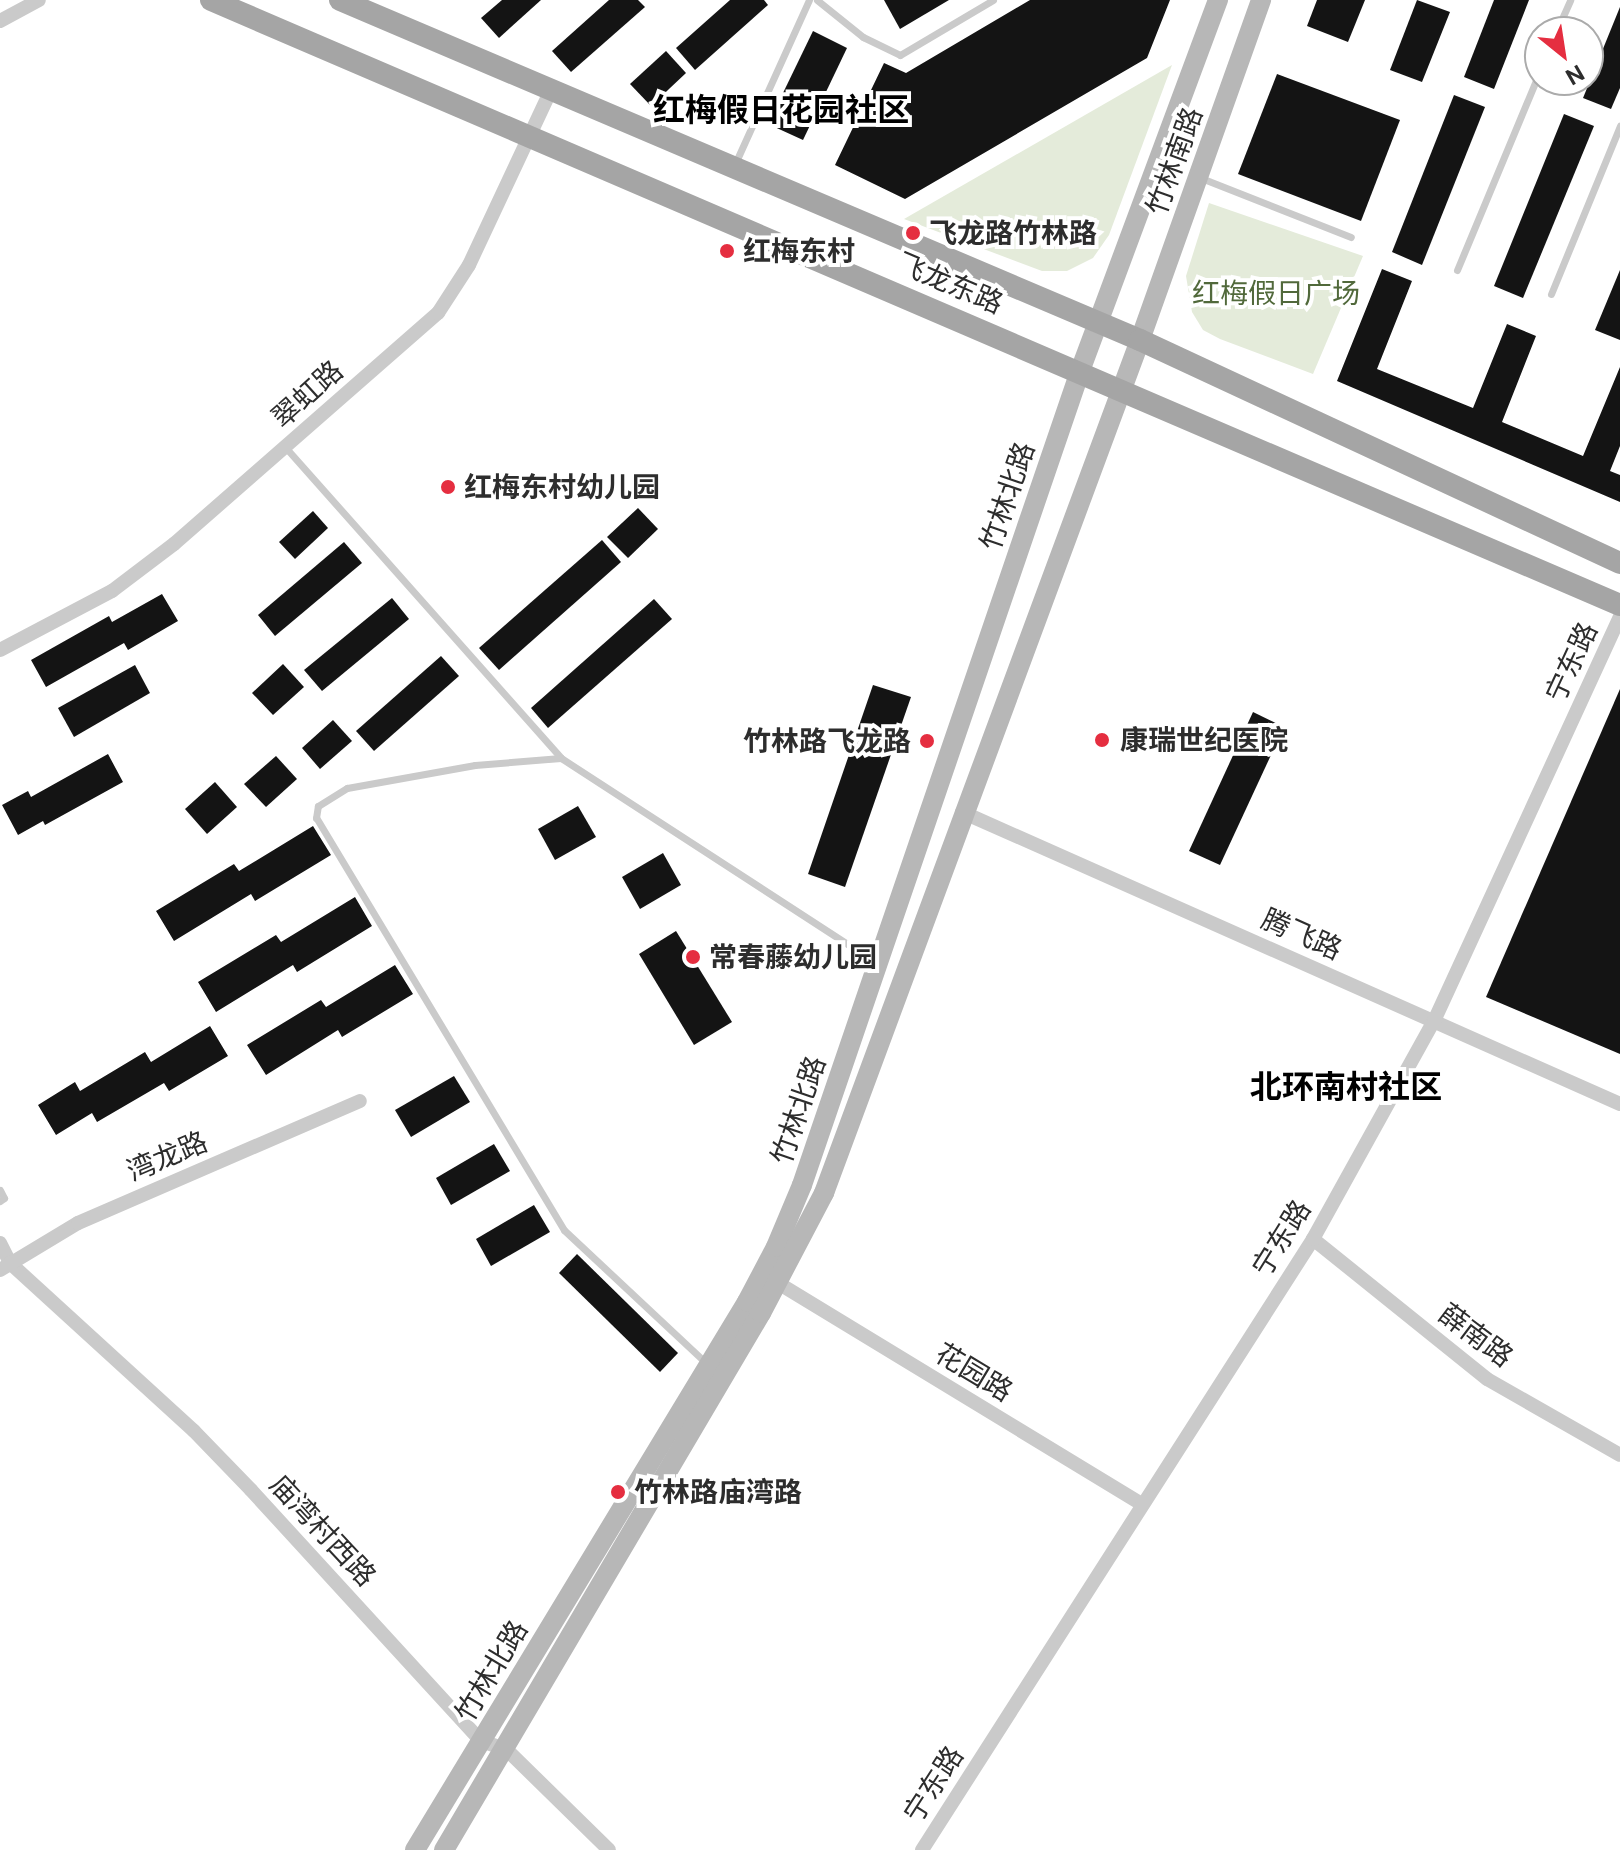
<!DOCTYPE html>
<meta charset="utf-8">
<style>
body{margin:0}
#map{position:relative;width:1620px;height:1850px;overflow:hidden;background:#fff;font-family:"Public Sans","Noto Sans SC",sans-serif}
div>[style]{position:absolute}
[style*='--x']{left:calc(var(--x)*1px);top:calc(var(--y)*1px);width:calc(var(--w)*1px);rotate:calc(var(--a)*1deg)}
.green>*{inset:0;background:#e4ebda}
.building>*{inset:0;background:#141414}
.service>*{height:7px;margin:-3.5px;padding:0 3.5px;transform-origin:3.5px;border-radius:3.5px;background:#cacaca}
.minor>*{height:14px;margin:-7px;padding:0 7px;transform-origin:7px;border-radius:7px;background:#cacaca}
.secondary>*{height:20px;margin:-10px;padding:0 10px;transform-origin:10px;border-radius:10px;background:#b7b7b7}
.primary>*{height:22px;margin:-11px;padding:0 11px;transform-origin:11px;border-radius:11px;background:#a5a5a5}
.dots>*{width:22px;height:22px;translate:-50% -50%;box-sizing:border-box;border:4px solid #fff;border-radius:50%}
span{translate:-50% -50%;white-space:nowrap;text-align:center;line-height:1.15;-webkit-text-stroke:8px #fff;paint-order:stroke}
.street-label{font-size:28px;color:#2d2d2d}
.poi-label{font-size:28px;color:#2d2d2d;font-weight:700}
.left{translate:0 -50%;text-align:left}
.right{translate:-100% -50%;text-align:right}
.park-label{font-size:28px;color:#51693b}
.quarter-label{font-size:32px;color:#000;font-weight:700}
.north{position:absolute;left:1524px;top:16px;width:80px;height:80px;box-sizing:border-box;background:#fff;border:2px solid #ababab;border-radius:50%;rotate:150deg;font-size:22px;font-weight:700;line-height:32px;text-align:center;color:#2d2d2d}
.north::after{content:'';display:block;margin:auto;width:28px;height:36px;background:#e52e40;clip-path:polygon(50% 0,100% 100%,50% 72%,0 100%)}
</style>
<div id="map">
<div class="green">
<div style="clip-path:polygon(1172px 65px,1109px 235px,1093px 258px,1067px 271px,1042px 271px,904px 219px)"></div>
<div style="clip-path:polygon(1209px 203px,1363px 256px,1313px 374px,1220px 339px,1203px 330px,1192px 312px,1186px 276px)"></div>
</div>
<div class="building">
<div style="clip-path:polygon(502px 0,541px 0,499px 38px,481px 18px)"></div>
<div style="clip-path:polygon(609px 0,638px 0,645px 7px,571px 72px,552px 51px)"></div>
<div style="clip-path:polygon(730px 0,764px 0,768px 5px,695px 70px,676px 48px)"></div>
<div style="clip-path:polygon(884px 0,949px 0,900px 29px)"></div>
<div style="clip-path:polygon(1030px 0,1170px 0,1147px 58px,905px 199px,835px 165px,884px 63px,906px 73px)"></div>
<div style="clip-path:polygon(1317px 0,1365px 0,1348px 42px,1307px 26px)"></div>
<div style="clip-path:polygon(1417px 0,1450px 12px,1422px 82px,1390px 70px)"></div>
<div style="clip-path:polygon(1494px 0,1529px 0,1494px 89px,1464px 77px)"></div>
<div style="clip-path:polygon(1620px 7px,1620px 88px,1611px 109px,1583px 98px)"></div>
<div style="clip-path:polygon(813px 31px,847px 48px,803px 140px,768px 124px)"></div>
<div style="clip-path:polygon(666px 51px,686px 73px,651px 106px,630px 84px)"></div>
<div style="clip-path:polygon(1277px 74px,1400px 120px,1361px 221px,1238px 174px)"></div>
<div style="clip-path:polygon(1454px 95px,1485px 107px,1422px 265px,1392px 252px)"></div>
<div style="clip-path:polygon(1564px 114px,1594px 126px,1523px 298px,1494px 286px)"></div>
<div style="clip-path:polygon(1382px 269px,1412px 281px,1377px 369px,1473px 408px,1507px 324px,1536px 336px,1502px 422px,1583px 456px,1620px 367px,1620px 446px,1610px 471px,1620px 475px,1620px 502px,1337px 381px)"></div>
<div style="clip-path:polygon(1620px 270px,1620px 340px,1595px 330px)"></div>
<div style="clip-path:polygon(638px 508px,658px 529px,628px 558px,607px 537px)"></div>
<div style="clip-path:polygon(313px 511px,328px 528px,295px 559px,279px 542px)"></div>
<div style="clip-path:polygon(602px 540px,621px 562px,499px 670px,479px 648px)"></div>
<div style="clip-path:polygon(344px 542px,362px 563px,275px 636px,258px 615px)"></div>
<div style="clip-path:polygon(162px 594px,178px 621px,128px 650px,124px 643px,46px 687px,31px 660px,109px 616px,112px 622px)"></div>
<div style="clip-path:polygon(392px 598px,409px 619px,322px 691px,304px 670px)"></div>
<div style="clip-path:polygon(654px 599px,672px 619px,548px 728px,531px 708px)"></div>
<div style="clip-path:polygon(441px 656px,459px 676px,374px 751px,356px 731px)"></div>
<div style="clip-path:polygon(283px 664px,304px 687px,273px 715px,252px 693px)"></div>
<div style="clip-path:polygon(135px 665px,150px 693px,74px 737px,58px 708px)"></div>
<div style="clip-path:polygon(873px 685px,911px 697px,845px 887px,808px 874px)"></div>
<div style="clip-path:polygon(1620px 689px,1620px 1054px,1486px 997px)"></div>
<div style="clip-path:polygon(1253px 712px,1284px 727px,1220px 865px,1189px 851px)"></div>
<div style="clip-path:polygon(333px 720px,352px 741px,320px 769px,302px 748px)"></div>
<div style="clip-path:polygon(108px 754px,123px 782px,45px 825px,43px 821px,18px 835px,2px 805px,28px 791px,31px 797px)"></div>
<div style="clip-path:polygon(276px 756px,297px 779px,266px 807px,244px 784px)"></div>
<div style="clip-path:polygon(215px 782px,237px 807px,207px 834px,185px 809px)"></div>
<div style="clip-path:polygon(578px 806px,596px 837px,555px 860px,538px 829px)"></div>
<div style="clip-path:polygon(313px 826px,331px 855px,255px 901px,251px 894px,174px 941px,156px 911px,234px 864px,239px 871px)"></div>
<div style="clip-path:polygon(663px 853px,681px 885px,640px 909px,622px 877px)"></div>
<div style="clip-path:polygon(355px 897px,372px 926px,297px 972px,293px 965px,216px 1012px,198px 982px,276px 935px,281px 942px)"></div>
<div style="clip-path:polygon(676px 931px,732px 1022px,694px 1045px,639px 954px)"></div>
<div style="clip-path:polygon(395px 965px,413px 994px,342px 1037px,338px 1030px,266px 1075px,247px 1045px,321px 1000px,326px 1007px)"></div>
<div style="clip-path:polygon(210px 1026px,228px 1056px,169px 1091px,164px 1083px,97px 1122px,92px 1113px,56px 1135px,38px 1105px,75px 1082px,80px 1091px,145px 1052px,151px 1062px)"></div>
<div style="clip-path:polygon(454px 1076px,470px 1102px,411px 1137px,395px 1110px)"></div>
<div style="clip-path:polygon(494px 1144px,510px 1171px,451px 1205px,436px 1178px)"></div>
<div style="clip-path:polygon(534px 1205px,550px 1232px,491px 1266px,476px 1239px)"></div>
<div style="clip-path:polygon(577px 1254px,678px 1353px,660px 1372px,559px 1273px)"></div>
</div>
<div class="service">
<div style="--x:817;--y:0;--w:59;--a:38.8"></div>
<div style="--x:863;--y:37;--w:41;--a:25.9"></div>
<div style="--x:900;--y:55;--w:108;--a:-30.6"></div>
<div style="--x:1556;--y:32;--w:35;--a:-66"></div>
<div style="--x:734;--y:166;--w:182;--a:-65.7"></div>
<div style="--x:1201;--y:178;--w:161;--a:21.5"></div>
<div style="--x:1457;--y:270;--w:216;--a:-67.4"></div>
<div style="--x:1551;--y:294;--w:182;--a:-67.7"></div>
<div style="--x:286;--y:448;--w:414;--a:48.4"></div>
<div style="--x:0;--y:1190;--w:9;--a:63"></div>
<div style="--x:4;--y:1198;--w:5;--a:143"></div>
<div style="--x:705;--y:1362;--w:193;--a:-136.9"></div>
<div style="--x:564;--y:1230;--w:481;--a:-121"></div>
<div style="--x:316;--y:818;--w:12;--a:-81"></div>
<div style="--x:318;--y:806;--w:34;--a:-32"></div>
<div style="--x:347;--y:788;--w:130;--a:-10.2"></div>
<div style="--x:475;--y:765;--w:86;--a:-4.7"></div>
<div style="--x:561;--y:758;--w:374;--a:33"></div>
</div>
<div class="minor">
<div style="--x:0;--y:21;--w:44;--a:-28.3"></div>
<div style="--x:0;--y:650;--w:127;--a:-27.8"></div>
<div style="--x:112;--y:591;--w:78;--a:-37.2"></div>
<div style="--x:174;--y:544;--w:351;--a:-41.2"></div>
<div style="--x:438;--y:313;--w:57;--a:-57.1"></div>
<div style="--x:469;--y:265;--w:193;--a:-64.9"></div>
<div style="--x:962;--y:812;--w:720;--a:23.93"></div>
<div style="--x:1313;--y:1239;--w:223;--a:38.8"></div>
<div style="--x:1487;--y:1379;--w:153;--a:29.7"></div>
<div style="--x:0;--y:1243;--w:22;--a:63"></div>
<div style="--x:10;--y:1263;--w:249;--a:42.4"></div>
<div style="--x:194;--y:1431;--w:82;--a:46"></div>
<div style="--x:251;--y:1490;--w:340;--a:47.5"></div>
<div style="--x:481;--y:1741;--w:26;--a:18"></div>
<div style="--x:506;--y:1749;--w:144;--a:44.4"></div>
<div style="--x:0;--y:1270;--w:91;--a:-31.1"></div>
<div style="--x:78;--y:1223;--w:307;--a:-23.4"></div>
<div style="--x:778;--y:1283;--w:426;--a:31.3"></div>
<div style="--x:922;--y:1850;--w:725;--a:-57.38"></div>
<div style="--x:1313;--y:1239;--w:249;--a:-61"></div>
<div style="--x:1434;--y:1021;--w:445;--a:-65.3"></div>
</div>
<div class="secondary">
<div style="--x:415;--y:1850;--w:641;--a:-58.79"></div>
<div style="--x:747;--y:1302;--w:62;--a:-62.2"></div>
<div style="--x:776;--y:1247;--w:67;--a:-67.2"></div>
<div style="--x:802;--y:1185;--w:860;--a:-71.14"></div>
<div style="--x:1080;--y:371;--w:396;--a:-69.6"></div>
<div style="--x:444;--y:1850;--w:624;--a:-59.45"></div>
<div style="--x:761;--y:1313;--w:136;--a:-62.3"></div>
<div style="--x:824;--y:1193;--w:910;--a:-69.67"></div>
<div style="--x:1140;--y:340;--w:361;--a:-70.4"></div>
</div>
<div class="primary">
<div style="--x:211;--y:0;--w:1533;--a:23.24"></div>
<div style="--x:340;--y:0;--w:869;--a:23.03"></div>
<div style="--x:1140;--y:340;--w:529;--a:24.92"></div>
</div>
<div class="dots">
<div style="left:913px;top:233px;background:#e52e40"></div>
<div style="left:727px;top:251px;background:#e52e40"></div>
<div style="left:448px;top:487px;background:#e52e40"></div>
<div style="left:1102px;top:740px;background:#e52e40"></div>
<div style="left:927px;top:741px;background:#e52e40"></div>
<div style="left:693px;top:957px;background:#e52e40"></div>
<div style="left:618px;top:1492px;background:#e52e40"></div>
</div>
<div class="street-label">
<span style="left:1174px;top:161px;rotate:-70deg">竹林南路</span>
<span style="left:950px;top:283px;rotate:23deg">飞龙东路</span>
<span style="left:307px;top:394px;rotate:-42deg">翠虹路</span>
<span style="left:1007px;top:496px;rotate:-71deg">竹林北路</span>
<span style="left:1571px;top:662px;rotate:-65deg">宁东路</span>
<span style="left:1302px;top:934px;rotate:24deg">腾飞路</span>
<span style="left:798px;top:1110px;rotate:-71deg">竹林北路</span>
<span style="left:167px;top:1156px;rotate:-23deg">湾龙路</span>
<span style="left:1281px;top:1238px;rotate:-58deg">宁东路</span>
<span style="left:1476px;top:1335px;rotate:37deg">薛南路</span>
<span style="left:974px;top:1372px;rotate:31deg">花园路</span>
<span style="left:323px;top:1530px;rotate:47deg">庙湾村西路</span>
<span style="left:491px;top:1671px;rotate:-59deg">竹林北路</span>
<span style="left:933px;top:1784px;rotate:-57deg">宁东路</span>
</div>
<div class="poi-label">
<span class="left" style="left:929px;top:233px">飞龙路竹林路</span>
<span class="left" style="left:743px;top:251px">红梅东村</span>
<span class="left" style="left:464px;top:487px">红梅东村幼儿园</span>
<span class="left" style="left:1120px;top:740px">康瑞世纪医院</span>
<span class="right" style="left:911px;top:741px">竹林路飞龙路</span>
<span class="left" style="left:709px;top:957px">常春藤幼儿园</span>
<span class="left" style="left:634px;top:1492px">竹林路庙湾路</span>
</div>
<div class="park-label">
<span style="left:1276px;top:293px">红梅假日广场</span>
</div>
<div class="quarter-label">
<span style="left:781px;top:110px">红梅假日花园社区</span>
<span style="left:1346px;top:1087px">北环南村社区</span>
</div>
<div class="north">N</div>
</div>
